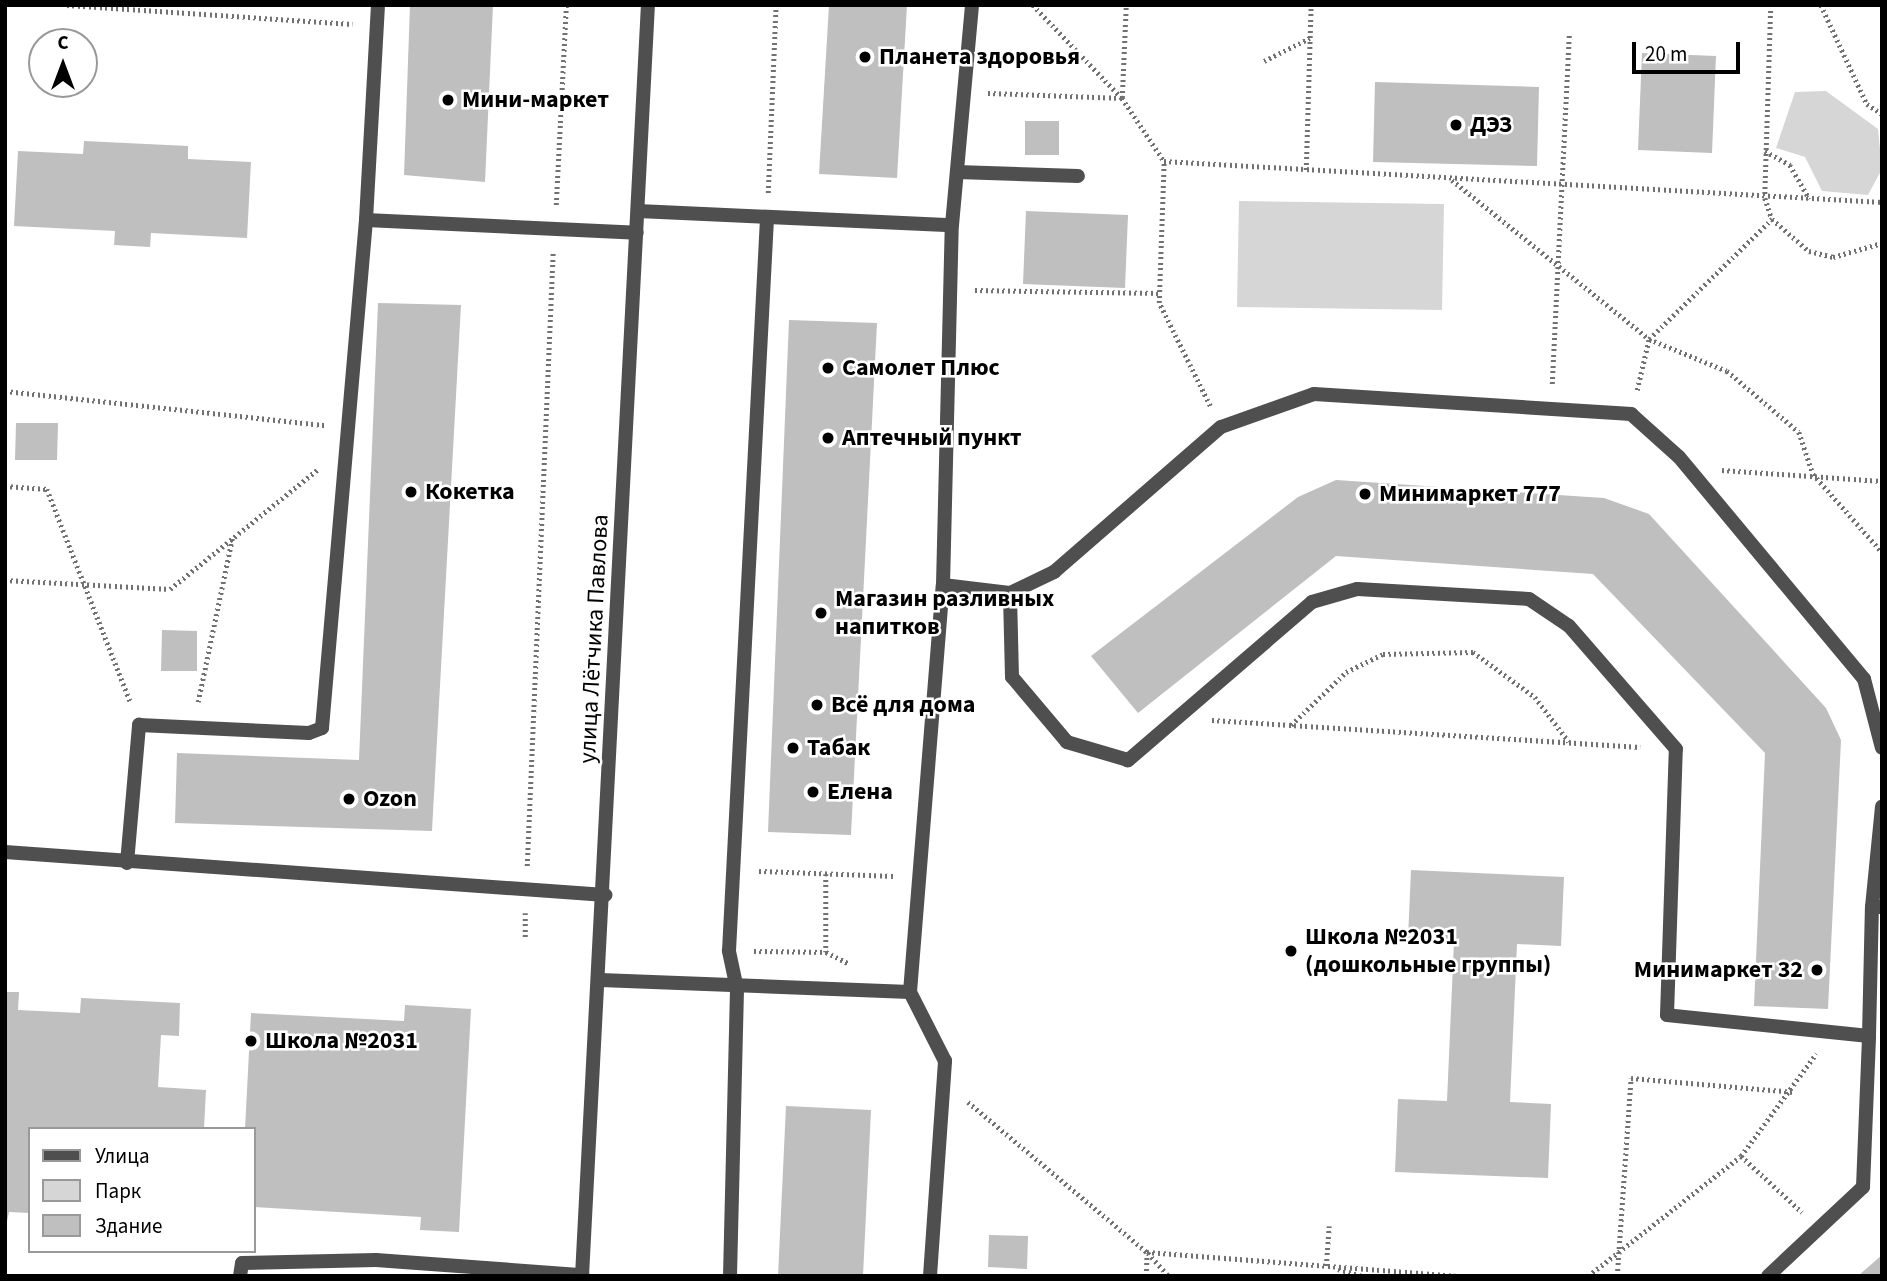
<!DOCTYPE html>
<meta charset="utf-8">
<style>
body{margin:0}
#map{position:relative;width:1887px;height:1281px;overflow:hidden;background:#fff;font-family:"Source Sans 3",sans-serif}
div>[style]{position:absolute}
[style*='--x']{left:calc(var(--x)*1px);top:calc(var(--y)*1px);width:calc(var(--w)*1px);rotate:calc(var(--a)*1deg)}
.green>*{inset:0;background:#d6d6d6}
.building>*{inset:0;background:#bfbfbf}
.path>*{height:4.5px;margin-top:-2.25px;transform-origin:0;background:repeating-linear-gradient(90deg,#717171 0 2px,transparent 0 5.5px)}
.lane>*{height:14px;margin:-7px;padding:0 7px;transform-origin:7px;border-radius:7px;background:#4f4f4f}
.street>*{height:14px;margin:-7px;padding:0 7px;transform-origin:7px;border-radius:7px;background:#4f4f4f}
.dots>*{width:19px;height:19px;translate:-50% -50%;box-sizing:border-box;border:4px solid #fff;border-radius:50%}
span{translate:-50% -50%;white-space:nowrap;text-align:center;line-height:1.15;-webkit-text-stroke:5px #fff;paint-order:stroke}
.poi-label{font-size:24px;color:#000;font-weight:700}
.left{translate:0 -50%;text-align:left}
.right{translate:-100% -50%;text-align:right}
.street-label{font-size:24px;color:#000}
.frame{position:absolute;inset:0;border:7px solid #000;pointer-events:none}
.legend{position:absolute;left:28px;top:1127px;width:228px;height:126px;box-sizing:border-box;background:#fff;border:2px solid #999;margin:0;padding:9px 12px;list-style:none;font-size:21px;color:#000}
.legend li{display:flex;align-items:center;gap:14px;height:35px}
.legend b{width:35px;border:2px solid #999}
.north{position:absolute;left:28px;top:28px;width:70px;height:70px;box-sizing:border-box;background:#fff;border:2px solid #999;border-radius:50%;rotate:0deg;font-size:19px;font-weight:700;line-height:28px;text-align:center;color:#000}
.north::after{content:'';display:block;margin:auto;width:24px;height:32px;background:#000;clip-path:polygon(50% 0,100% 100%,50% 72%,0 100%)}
.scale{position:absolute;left:1632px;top:42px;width:108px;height:32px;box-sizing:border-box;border:4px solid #000;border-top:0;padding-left:9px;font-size:21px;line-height:24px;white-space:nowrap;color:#000;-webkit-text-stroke:5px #fff;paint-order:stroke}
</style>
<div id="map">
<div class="green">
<div style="clip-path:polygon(1826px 91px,1878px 129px,1882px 169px,1868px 195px,1822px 191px,1805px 157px,1776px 148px,1795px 92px)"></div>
<div style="clip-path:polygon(1239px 201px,1444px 204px,1442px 310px,1237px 307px)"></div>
</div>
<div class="building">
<div style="clip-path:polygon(410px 5px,493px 5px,485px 182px,404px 175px)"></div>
<div style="clip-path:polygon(829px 5px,907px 5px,897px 178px,819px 174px)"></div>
<div style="clip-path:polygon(1642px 53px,1716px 56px,1712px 153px,1638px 150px)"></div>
<div style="clip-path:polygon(1375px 82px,1539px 87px,1537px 166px,1373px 162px)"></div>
<div style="clip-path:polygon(1025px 121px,1059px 121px,1059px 155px,1025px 155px)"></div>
<div style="clip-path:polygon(84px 141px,188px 146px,188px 159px,251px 162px,247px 238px,151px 233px,150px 247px,114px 245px,115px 231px,14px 226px,18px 151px,83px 154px)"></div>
<div style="clip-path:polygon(1026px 211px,1128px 215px,1125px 288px,1023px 284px)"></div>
<div style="clip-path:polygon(378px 303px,461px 305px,432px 831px,175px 823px,177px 753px,359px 760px)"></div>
<div style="clip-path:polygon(789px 320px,877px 323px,851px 835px,768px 832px)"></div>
<div style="clip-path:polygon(16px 423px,58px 423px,57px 460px,15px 460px)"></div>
<div style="clip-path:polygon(1336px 480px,1604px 498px,1649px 514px,1826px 708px,1841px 740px,1828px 1009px,1754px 1006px,1765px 753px,1593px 574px,1336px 556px,1138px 713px,1091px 656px,1298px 497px)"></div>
<div style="clip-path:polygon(162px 630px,197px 631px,197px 671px,161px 671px)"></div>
<div style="clip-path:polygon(1411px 870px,1564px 877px,1561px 946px,1517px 944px,1510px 1102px,1551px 1104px,1548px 1178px,1395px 1172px,1398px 1099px,1447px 1101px,1454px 941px,1408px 939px)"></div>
<div style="clip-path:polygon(5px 992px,19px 992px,18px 1010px,80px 1013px,81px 998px,180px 1003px,179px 1036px,161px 1035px,158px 1087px,206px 1090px,204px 1129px,30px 1129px,30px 1213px,9px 1212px,5px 1231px)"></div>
<div style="clip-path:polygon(405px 1005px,471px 1009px,459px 1232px,420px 1230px,421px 1217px,254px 1207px,254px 1129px,245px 1129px,251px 1013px,404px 1021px)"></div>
<div style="clip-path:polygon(786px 1106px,871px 1110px,863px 1276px,778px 1276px)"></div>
<div style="clip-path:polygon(989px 1235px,1028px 1236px,1027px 1269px,988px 1267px)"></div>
<div style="clip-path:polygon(1882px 1255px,1882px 1276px,1858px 1276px)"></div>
</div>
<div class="path">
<div style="--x:67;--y:5;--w:286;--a:3.8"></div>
<div style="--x:1033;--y:5;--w:129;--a:46.3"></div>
<div style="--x:1122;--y:98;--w:76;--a:56.3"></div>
<div style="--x:1771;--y:5;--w:193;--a:91.8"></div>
<div style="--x:1765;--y:198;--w:22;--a:72"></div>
<div style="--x:1772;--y:219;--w:49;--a:40.9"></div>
<div style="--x:1809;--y:251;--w:25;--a:14"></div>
<div style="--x:1833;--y:257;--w:51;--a:-15.9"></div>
<div style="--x:1821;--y:5;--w:109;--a:65.1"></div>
<div style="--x:1867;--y:104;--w:18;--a:34"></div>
<div style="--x:1264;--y:61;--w:51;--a:-26.6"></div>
<div style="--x:988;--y:93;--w:134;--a:2.1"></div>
<div style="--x:1122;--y:98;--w:93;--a:-87.5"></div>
<div style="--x:1765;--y:151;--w:29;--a:29"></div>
<div style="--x:1790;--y:165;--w:39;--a:60"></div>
<div style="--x:1306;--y:170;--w:165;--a:-88.3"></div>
<div style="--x:1452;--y:180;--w:253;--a:38.9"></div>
<div style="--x:1649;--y:339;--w:84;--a:22.3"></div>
<div style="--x:1727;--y:371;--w:94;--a:40.3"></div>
<div style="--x:1799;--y:432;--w:44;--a:71.6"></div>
<div style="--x:1813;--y:474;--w:104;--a:48.5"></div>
<div style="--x:768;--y:193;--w:188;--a:-87.6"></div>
<div style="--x:556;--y:205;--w:200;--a:-87.1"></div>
<div style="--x:975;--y:290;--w:185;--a:0.9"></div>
<div style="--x:1552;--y:384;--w:351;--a:-87.2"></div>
<div style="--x:1637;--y:390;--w:52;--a:-76.8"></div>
<div style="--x:1649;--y:339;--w:172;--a:-44.3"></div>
<div style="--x:5;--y:391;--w:322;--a:6.1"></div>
<div style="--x:1210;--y:406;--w:115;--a:-116.3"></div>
<div style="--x:1159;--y:303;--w:142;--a:-88"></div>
<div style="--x:1164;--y:161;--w:719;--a:3.27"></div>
<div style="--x:1722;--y:470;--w:160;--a:3.9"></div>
<div style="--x:5;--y:486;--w:42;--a:4.1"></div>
<div style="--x:47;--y:489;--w:230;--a:68.6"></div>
<div style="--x:5;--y:580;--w:165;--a:3.1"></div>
<div style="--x:170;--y:589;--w:191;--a:-39"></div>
<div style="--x:198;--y:702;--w:167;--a:-78.2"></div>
<div style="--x:1212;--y:720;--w:429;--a:3.6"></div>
<div style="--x:1291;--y:725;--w:76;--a:-43.9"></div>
<div style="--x:1346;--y:672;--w:41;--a:-25.9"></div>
<div style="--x:1383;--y:654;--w:90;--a:-1.3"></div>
<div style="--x:1473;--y:652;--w:77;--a:36"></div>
<div style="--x:1535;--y:697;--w:56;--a:52.9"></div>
<div style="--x:527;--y:866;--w:615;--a:-87.58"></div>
<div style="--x:759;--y:871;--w:135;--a:2.1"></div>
<div style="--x:826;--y:874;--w:78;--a:90"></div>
<div style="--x:525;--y:937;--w:24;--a:-90"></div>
<div style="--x:754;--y:951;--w:72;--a:0.8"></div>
<div style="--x:826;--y:952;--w:25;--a:27"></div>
<div style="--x:968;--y:1102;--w:234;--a:40"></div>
<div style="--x:1147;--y:1252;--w:315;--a:4.4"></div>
<div style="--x:1741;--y:1156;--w:83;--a:42.6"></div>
<div style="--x:1148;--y:1253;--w:31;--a:48"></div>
<div style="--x:1326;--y:1266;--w:40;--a:-85.7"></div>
<div style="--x:1338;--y:1269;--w:26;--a:16"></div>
<div style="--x:1146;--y:1276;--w:23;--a:-88"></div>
<div style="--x:1588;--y:1276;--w:194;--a:-38.1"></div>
<div style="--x:1741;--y:1156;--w:127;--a:-53.7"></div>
<div style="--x:1617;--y:1276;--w:198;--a:-86"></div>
<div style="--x:1631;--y:1078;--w:163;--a:4.9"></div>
</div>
<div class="lane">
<div style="--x:378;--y:5;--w:215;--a:93.2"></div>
<div style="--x:366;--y:220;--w:271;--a:2.7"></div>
<div style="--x:957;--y:172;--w:121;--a:1.9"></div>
<div style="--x:638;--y:211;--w:314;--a:2.6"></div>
<div style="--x:952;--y:225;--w:221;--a:-84.8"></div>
<div style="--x:943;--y:585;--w:67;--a:6.8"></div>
<div style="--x:5;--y:852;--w:602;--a:4.1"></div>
<div style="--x:127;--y:863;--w:139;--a:-85"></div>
<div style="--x:139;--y:725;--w:170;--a:2.7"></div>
<div style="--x:309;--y:733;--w:14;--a:-21"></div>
<div style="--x:322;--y:728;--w:510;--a:-85.05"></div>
<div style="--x:1872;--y:907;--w:101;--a:-84.3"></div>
<div style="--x:600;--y:980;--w:310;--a:2.2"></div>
<div style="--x:1869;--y:1036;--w:129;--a:-88.7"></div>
<div style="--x:1872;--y:907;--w:10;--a:0"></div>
<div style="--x:240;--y:1276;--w:13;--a:-81"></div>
<div style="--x:242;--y:1263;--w:134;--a:-1.3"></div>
<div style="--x:376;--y:1260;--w:207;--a:4.2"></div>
<div style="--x:730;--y:1276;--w:287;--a:-88.6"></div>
<div style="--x:737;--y:989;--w:39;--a:-102"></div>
<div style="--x:729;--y:951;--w:733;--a:-87.03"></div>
<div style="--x:930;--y:1276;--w:216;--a:-86"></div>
<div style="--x:945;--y:1061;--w:77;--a:-116.9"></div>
<div style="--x:910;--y:992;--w:408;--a:-85.4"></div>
<div style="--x:943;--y:585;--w:360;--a:-88.6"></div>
<div style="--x:1768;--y:1276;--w:130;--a:-43.1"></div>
<div style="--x:1863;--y:1187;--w:151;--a:-87.7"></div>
<div style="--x:1869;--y:1036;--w:203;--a:-174.1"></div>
<div style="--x:1667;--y:1015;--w:266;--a:-88.1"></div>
<div style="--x:1676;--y:749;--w:163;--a:-131"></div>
<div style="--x:1569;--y:626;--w:48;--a:-146"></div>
<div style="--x:1529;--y:599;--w:172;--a:-176.7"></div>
<div style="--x:1357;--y:589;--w:47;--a:163.9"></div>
<div style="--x:1312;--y:602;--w:243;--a:139.3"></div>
<div style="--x:1128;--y:760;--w:64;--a:-163.6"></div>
<div style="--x:1067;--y:742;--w:85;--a:-130.2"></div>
<div style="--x:1012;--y:677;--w:84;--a:-91.4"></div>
<div style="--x:1010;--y:593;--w:49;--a:-25.5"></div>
<div style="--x:1054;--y:572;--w:221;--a:-41"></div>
<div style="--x:1221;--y:427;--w:99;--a:-19.5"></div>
<div style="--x:1314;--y:394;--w:318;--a:3.6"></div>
<div style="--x:1631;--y:414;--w:64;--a:41.9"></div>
<div style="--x:1679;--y:457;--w:289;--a:50.2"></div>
<div style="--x:1864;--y:679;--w:71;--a:75.4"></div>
</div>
<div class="street">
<div style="--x:582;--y:1276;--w:1273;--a:-87.03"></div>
</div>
<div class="dots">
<div style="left:865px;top:57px;background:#000"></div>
<div style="left:448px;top:100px;background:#000"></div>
<div style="left:1456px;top:125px;background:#000"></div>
<div style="left:828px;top:368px;background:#000"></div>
<div style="left:828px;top:438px;background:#000"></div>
<div style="left:411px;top:492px;background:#000"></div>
<div style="left:1365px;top:494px;background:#000"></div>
<div style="left:821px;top:613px;background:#000"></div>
<div style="left:817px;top:705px;background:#000"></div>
<div style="left:793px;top:748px;background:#000"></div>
<div style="left:813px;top:792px;background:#000"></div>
<div style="left:349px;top:799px;background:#000"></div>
<div style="left:1291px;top:951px;background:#000"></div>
<div style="left:1817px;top:970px;background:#000"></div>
<div style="left:251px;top:1041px;background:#000"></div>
</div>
<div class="poi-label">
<span class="left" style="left:879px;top:57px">Планета здоровья</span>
<span class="left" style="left:462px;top:100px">Мини-маркет</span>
<span class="left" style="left:1470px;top:125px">ДЭЗ</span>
<span class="left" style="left:842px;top:368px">Самолет Плюс</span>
<span class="left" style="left:842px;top:438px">Аптечный пункт</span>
<span class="left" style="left:425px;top:492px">Кокетка</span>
<span class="left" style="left:1379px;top:494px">Минимаркет 777</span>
<span class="left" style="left:835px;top:613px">Магазин разливных<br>напитков</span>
<span class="left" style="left:831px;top:705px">Всё для дома</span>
<span class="left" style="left:807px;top:748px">Табак</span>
<span class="left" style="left:827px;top:792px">Елена</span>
<span class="left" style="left:363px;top:799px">Ozon</span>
<span class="left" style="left:1305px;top:951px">Школа №2031<br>(дошкольные группы)</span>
<span class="right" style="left:1803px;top:970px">Минимаркет 32</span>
<span class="left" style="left:265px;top:1041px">Школа №2031</span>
</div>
<div class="street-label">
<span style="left:594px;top:639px;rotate:-87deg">улица Лётчика Павлова</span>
</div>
<div class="frame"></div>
<ul class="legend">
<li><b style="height:9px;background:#4f4f4f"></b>Улица</li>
<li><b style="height:19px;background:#d6d6d6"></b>Парк</li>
<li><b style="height:19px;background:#bfbfbf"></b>Здание</li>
</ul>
<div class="north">С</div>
<div class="scale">20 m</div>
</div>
